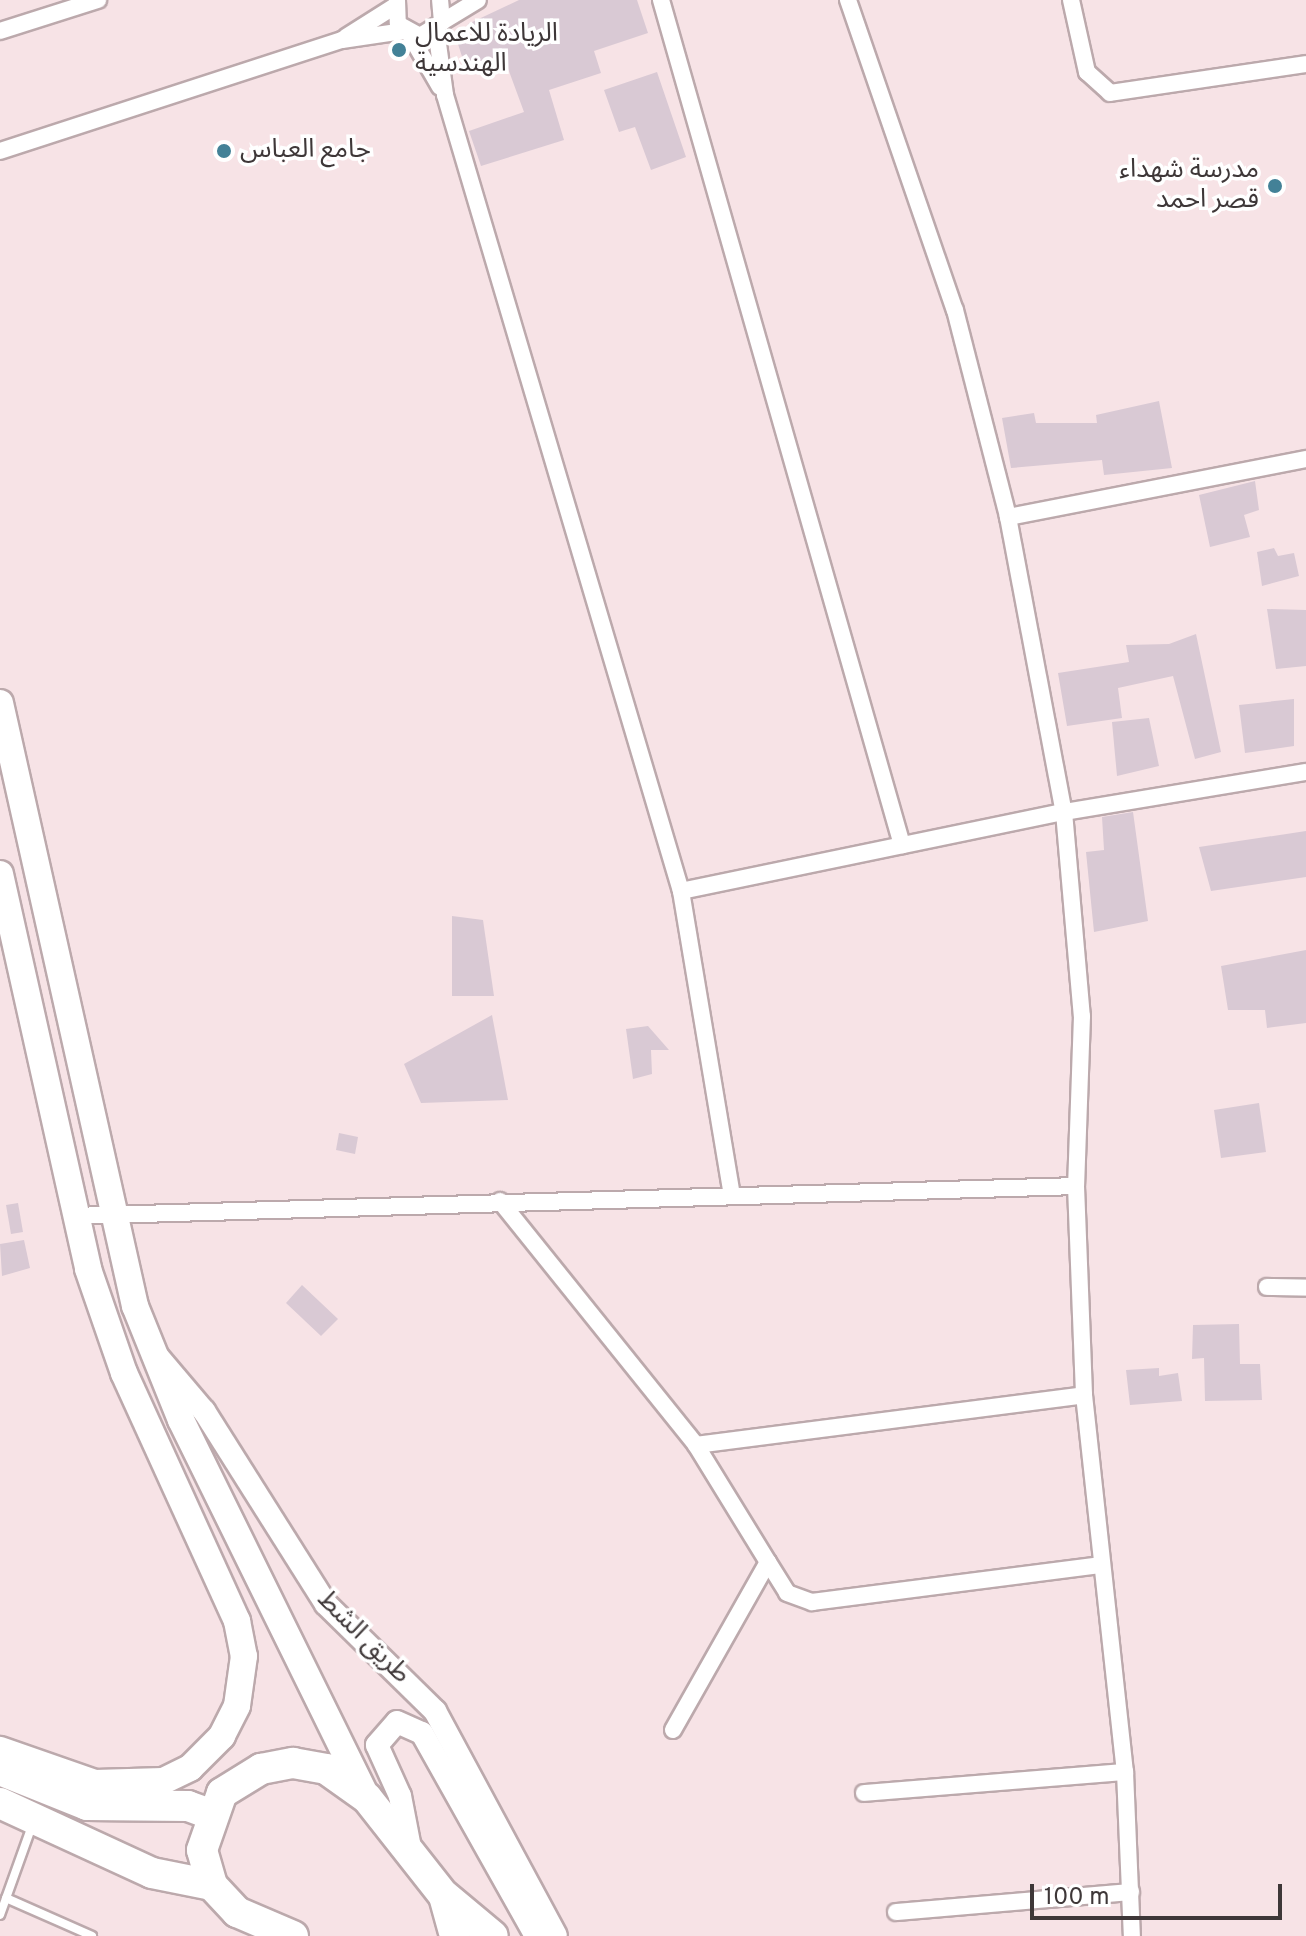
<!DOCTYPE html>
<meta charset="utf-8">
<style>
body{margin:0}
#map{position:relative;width:1306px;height:1936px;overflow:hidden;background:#f7e3e6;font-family:Overpass,"Noto Sans Arabic",sans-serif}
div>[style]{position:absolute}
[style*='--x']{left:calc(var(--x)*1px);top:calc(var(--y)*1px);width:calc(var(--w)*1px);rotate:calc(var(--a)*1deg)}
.building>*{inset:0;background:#d9c9d4}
.roads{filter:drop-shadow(2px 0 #bca9ac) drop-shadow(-2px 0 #bca9ac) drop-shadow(0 2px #bca9ac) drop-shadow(0 -2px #bca9ac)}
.lane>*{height:8px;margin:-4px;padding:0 4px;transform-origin:4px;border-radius:4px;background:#fff}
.street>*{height:16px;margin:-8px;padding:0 8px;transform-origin:8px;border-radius:8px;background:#fff}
.secondary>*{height:22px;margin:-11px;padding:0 11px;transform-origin:11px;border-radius:11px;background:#fff}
.primary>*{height:26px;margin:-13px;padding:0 13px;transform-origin:13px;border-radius:13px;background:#fff}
.highway>*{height:30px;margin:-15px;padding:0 15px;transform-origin:15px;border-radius:15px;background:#fff}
.dots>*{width:22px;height:22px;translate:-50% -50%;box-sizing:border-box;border:4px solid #fff;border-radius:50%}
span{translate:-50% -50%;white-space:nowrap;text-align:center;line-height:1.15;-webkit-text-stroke:7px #fff;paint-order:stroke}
.poi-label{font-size:26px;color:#3e3738}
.left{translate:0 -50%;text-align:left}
.right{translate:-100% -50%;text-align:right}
.street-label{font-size:26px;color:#3e3738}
.scale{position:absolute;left:1030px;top:1884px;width:252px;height:36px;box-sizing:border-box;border:4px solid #3e3738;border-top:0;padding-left:10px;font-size:24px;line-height:28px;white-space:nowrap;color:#3e3738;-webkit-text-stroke:6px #fff;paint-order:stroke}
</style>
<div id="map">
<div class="building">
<div style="clip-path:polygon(519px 0,637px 0,648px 33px,594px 51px,601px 73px,549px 90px,564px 140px,481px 166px,469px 131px,524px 112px,503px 55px,465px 66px,458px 44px,473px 40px,468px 24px)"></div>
<div style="clip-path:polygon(657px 72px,686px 157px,651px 170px,635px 127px,619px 132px,604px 90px)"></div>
<div style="clip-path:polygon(1159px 401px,1172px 468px,1104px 475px,1102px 460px,1011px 468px,1002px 418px,1034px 413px,1036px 423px,1097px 423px,1096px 415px)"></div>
<div style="clip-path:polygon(1255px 481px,1259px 510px,1244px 515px,1250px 537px,1210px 547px,1199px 495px)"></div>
<div style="clip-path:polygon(1274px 548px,1278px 556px,1294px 553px,1299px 576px,1262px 586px,1257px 552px)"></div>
<div style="clip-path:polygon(1267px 609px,1306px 610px,1306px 666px,1276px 669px)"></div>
<div style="clip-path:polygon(1196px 634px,1221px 752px,1195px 759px,1173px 676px,1118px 688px,1122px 718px,1067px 726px,1058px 673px,1129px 662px,1126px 645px,1169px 644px)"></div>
<div style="clip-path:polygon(1294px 699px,1294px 746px,1245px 753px,1239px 705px)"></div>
<div style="clip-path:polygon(1149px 718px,1159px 766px,1117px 776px,1112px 722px)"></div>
<div style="clip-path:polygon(1133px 812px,1148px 921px,1094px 932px,1086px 852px,1104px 850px,1102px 817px)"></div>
<div style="clip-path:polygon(1306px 831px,1306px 877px,1211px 891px,1199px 847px)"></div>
<div style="clip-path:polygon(452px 916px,483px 920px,494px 996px,452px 996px)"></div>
<div style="clip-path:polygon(1306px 950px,1306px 1023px,1267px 1028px,1265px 1010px,1228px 1010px,1221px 966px)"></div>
<div style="clip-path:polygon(492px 1015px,508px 1100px,421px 1103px,404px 1064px)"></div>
<div style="clip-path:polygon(648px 1026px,669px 1050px,651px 1050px,652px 1074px,633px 1079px,626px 1029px)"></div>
<div style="clip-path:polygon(1259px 1103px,1266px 1152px,1221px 1158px,1214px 1110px)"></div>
<div style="clip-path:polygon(339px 1133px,358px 1137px,355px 1154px,336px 1150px)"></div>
<div style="clip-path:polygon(18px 1203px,23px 1232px,11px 1234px,6px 1205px)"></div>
<div style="clip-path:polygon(24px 1240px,30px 1268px,2px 1276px,0 1244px)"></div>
<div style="clip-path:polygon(302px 1285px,338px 1319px,321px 1336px,286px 1303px)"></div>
<div style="clip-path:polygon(1239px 1324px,1240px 1364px,1260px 1364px,1262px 1400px,1205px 1401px,1204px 1358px,1192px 1359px,1193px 1325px)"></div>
<div style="clip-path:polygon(1159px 1368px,1159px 1376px,1178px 1373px,1182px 1401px,1130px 1405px,1126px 1370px)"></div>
</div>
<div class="roads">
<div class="lane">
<div style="--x:6;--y:1898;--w:94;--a:23.8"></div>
<div style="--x:0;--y:1915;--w:98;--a:-70.3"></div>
</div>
<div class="street">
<div style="--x:397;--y:0;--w:24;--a:88"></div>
<div style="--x:398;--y:24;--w:25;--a:29"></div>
<div style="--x:420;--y:36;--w:26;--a:-32"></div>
<div style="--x:442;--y:22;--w:22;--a:-95"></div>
<div style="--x:661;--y:0;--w:879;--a:74.08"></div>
<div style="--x:848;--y:0;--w:328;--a:71"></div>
<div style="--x:955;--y:310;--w:214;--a:75.6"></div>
<div style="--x:1008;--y:517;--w:300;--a:79.3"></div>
<div style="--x:1064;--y:812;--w:205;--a:85"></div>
<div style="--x:1082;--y:1016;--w:170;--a:92"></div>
<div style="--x:1076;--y:1186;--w:209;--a:87.8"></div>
<div style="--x:1084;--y:1395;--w:379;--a:83.8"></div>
<div style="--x:1125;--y:1772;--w:164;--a:87.6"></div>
<div style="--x:1071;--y:0;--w:74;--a:77.5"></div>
<div style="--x:1087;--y:72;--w:31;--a:42"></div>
<div style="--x:1110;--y:93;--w:198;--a:-8.4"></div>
<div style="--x:442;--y:22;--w:42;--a:-31.4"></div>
<div style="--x:436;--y:29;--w:67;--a:82.2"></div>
<div style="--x:445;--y:95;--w:830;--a:73.49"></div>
<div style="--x:681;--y:891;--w:304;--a:80.5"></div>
<div style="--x:0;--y:31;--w:103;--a:-17.6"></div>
<div style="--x:410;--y:35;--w:60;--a:60"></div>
<div style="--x:346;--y:37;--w:58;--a:-32.3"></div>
<div style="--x:0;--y:151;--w:360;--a:-18"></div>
<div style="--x:342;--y:40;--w:63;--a:-8.3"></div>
<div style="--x:1008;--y:517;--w:304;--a:-11"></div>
<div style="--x:681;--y:891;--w:391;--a:-11.7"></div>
<div style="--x:1064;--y:812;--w:245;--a:-9.4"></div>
<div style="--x:500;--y:1201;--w:313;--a:51.2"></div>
<div style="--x:696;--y:1445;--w:137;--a:58.4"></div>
<div style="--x:768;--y:1562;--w:193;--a:119.5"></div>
<div style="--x:73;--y:1216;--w:1003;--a:-1.71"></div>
<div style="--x:1267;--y:1287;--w:39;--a:1"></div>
<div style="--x:696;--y:1445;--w:391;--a:-7.3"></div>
<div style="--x:768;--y:1562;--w:36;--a:58"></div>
<div style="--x:787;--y:1593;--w:27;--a:20"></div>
<div style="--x:812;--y:1602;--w:292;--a:-7.3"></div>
<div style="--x:864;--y:1793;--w:262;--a:-4.6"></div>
<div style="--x:896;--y:1912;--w:236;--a:-4.9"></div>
</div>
<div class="secondary">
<div style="--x:159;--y:1358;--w:70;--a:49.7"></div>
<div style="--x:204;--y:1411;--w:228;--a:57.7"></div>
<div style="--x:326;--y:1604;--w:153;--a:44.5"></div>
<div style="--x:435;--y:1711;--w:255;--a:61.7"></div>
<div style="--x:411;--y:1853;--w:58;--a:-100.9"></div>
<div style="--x:400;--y:1796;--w:56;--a:-114.3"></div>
<div style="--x:377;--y:1745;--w:30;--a:-49"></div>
<div style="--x:397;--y:1722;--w:27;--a:24"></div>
<div style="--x:422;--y:1733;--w:233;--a:60.7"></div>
</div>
<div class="primary">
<div style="--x:0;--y:703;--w:618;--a:77.38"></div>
<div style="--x:135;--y:1306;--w:123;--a:68"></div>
<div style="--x:181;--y:1420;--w:421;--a:63.8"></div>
<div style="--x:0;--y:874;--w:405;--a:77.4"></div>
<div style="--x:88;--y:1269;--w:110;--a:70.9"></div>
<div style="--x:124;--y:1373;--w:273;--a:65.5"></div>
<div style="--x:237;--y:1621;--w:36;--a:79"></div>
<div style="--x:244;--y:1656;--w:50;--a:98"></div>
<div style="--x:237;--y:1706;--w:34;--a:117"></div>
<div style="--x:222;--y:1736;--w:45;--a:135"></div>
<div style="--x:190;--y:1768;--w:30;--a:154"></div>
<div style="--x:163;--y:1781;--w:68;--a:178.3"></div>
<div style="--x:95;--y:1783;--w:101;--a:-160.8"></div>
</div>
<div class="highway">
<div style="--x:0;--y:1770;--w:94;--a:21.9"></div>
<div style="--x:87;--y:1805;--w:101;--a:0.6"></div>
<div style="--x:188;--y:1806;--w:23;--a:20"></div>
<div style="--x:0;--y:1803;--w:167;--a:24.7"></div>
<div style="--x:152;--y:1873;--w:61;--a:11.3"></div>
<div style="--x:445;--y:1896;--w:62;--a:39.8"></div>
<div style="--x:293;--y:1936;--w:61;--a:-156.8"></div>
<div style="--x:237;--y:1912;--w:37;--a:-133"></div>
<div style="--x:212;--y:1885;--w:36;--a:-106"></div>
<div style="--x:202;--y:1850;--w:60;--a:-70.7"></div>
<div style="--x:222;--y:1793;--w:46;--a:-31.6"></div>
<div style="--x:261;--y:1769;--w:33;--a:-11"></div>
<div style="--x:293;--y:1763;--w:34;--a:10"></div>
<div style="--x:326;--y:1769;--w:50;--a:35.3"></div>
<div style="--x:367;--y:1798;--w:125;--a:51.8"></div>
<div style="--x:444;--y:1896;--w:41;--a:74.6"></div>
</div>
</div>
<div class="dots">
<div style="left:399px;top:50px;background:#438197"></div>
<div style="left:224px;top:151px;background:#438197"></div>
<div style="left:1275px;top:186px;background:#438197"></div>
</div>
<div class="poi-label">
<span class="left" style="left:415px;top:50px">الريادة للاعمال<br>الهندسية</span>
<span class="left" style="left:240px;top:151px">جامع العباس</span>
<span class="right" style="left:1259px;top:186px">مدرسة شهداء<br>قصر احمد</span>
</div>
<div class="street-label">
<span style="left:363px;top:1638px;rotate:45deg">طريق الشط</span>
</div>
<div class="scale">100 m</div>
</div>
